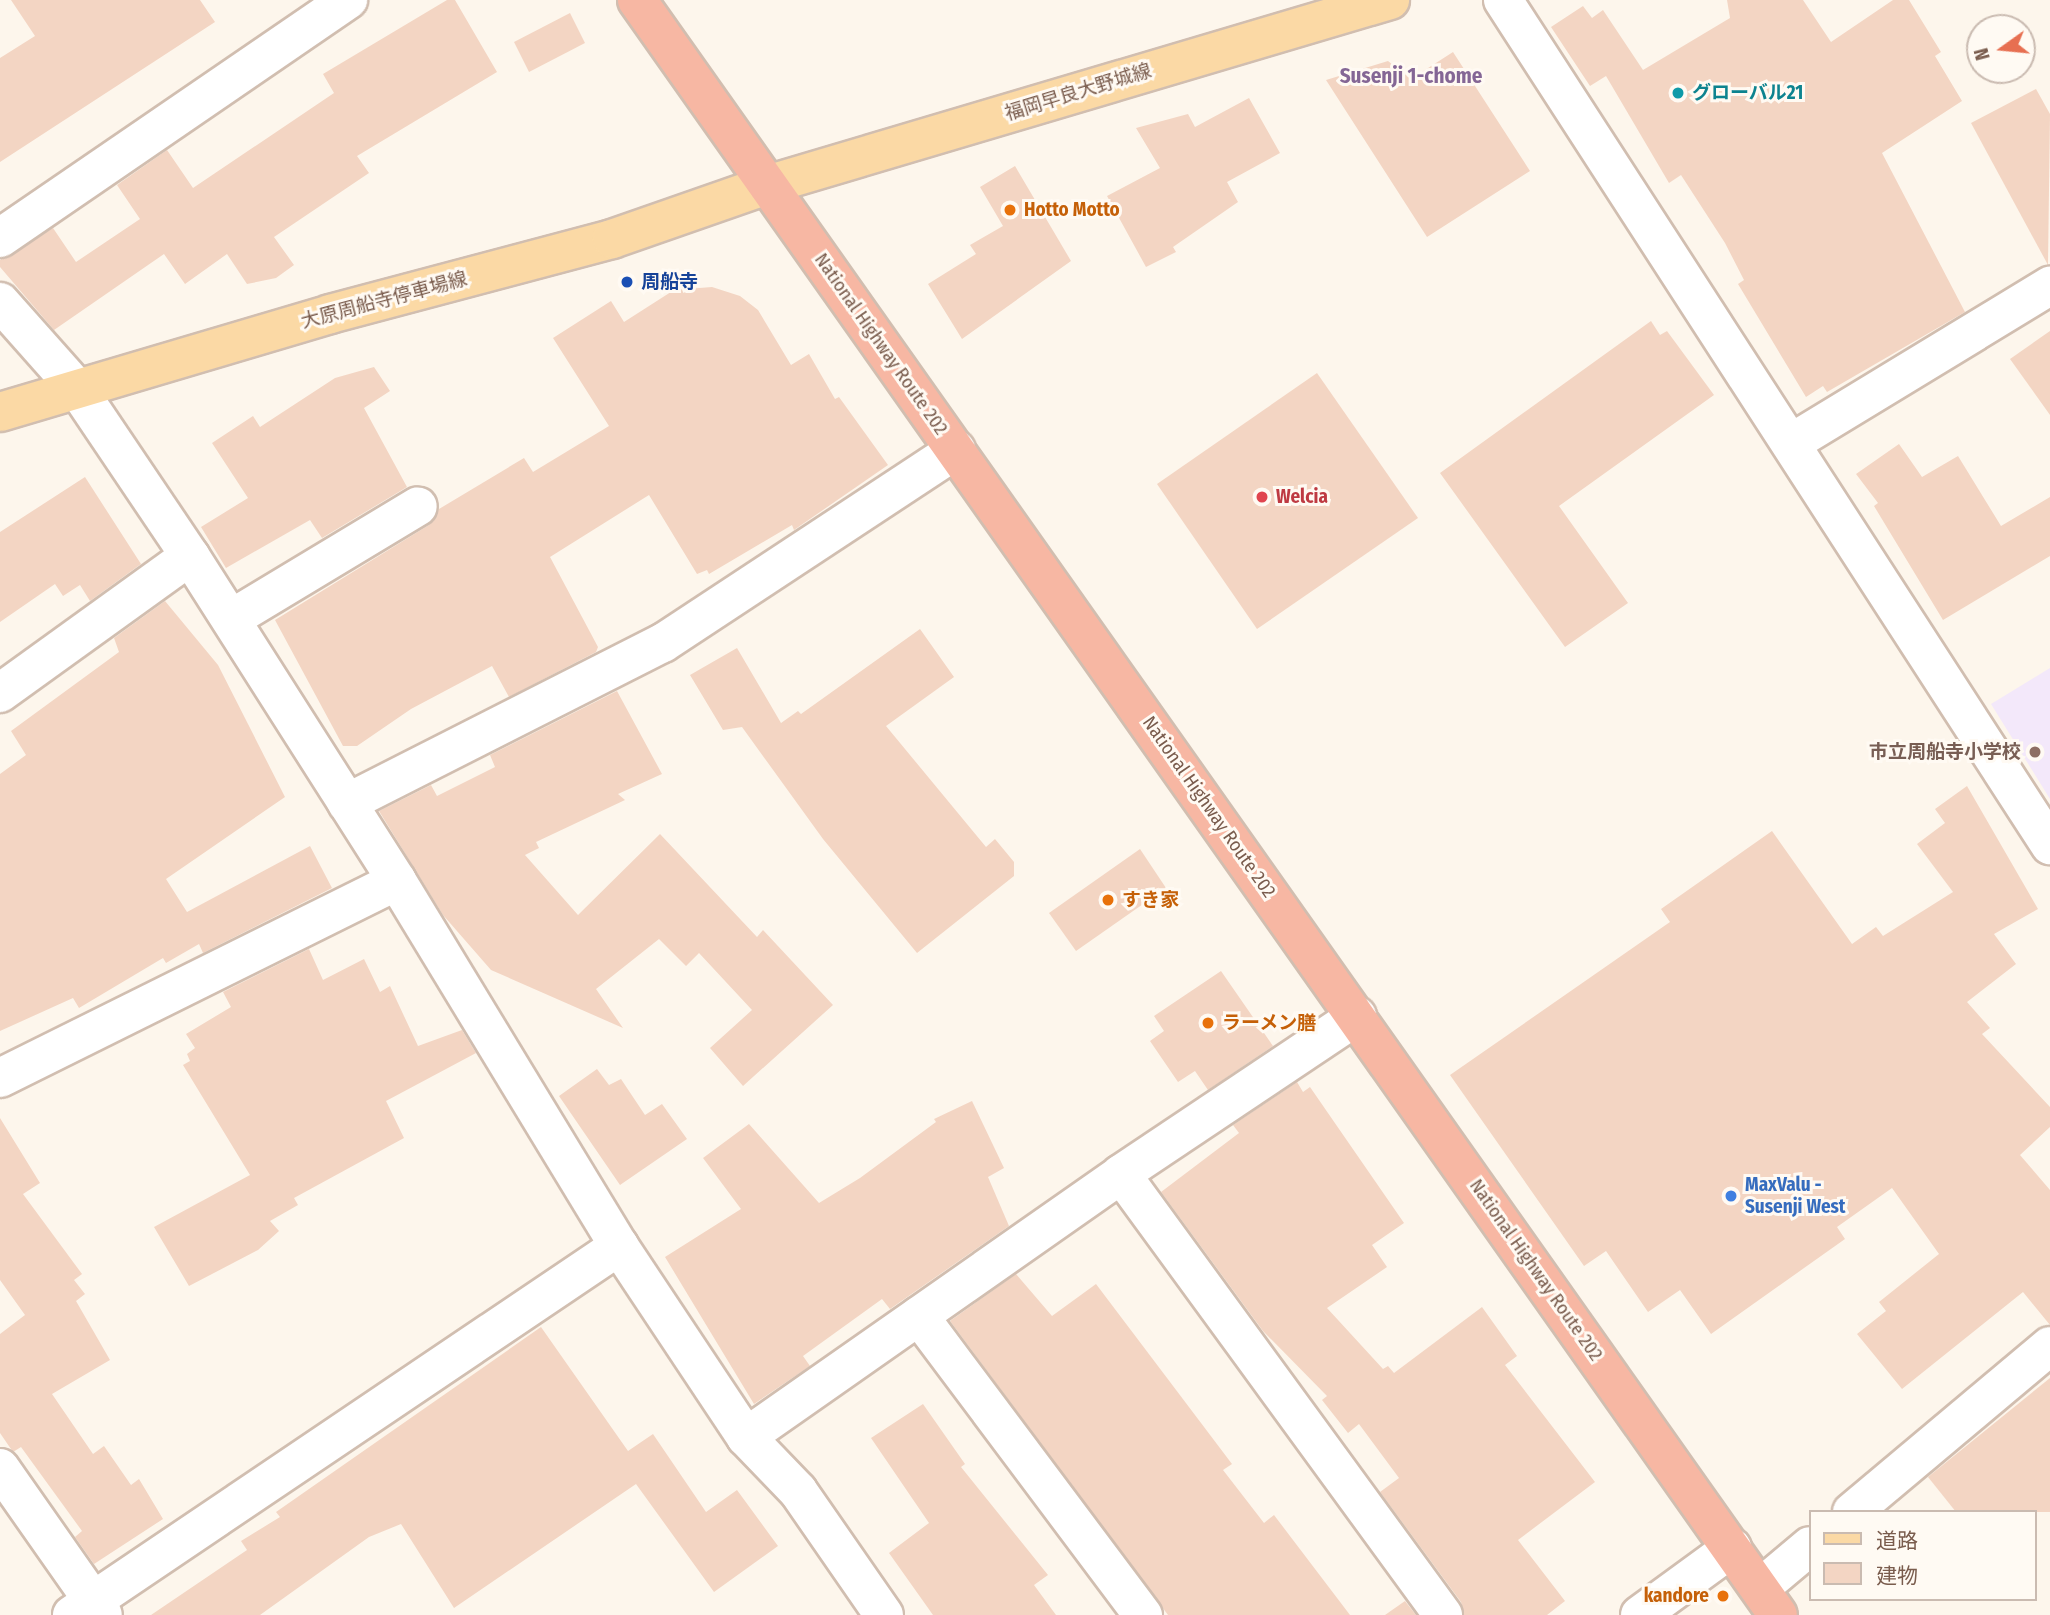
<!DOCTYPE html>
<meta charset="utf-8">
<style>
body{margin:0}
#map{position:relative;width:2050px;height:1615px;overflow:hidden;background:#fdf6ec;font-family:"Fira Sans Condensed","Noto Sans JP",sans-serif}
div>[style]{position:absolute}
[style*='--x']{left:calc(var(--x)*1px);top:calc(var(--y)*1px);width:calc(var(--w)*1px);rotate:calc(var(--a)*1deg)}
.education>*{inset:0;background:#f3e8fa}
.building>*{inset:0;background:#f3d5c3}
.roads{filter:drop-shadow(2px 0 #d1beb0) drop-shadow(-2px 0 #d1beb0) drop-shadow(0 2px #d1beb0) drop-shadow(0 -2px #d1beb0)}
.minor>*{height:38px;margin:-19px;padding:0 19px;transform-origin:19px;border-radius:19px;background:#fff}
.major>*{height:38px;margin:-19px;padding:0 19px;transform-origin:19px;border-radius:19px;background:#fbd9a5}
.highway>*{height:38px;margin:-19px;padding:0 19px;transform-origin:19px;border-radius:19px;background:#f7b7a3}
.dots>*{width:19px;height:19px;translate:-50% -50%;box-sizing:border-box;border:4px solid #fffaf3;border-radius:50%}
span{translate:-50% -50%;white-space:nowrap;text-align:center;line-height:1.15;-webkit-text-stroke:6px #fffaf3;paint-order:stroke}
.street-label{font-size:19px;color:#7a5c4d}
.culture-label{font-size:19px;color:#0d838f;font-weight:700}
.left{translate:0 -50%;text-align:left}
.food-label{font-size:19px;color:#c56008;font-weight:700}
.right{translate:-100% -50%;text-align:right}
.transit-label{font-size:19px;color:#164399;font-weight:700}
.health-label{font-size:19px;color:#be3a42;font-weight:700}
.education-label{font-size:19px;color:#785e54;font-weight:700}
.shop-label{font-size:19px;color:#366cbe;font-weight:700}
.neighbourhood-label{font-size:21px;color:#846695;font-weight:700}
.legend{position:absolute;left:1809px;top:1510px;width:228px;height:91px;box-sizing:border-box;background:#fffaf3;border:2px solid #cabbb1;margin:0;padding:9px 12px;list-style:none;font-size:21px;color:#7a5c4d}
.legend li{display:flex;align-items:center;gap:14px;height:35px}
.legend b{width:35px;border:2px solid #cabbb1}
.north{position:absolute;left:1966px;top:14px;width:70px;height:70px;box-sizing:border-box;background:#fffaf3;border:2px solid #cabbb1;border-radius:50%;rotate:255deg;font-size:19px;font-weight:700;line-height:28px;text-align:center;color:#7a5c4d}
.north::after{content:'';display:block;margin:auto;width:24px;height:32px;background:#e76f51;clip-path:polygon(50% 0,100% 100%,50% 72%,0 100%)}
</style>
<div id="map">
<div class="education">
<div style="clip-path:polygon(2050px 668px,2050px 799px,1991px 704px)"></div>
</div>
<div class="building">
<div style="clip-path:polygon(11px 0,200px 0,215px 22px,0 162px,0 58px,35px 36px)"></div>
<div style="clip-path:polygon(447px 0,455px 0,497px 72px,357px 156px,369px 173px,274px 237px,294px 265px,276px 278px,247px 284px,227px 254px,185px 284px,164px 254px,54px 330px,0 267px,0 260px,53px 228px,76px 262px,140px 219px,117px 185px,167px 150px,193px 188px,334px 93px,323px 74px)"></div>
<div style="clip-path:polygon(1727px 0,1803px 0,1831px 42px,1893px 0,1909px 0,1941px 52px,1935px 56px,1962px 101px,1882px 153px,1965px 312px,1827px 392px,1823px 386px,1806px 397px,1738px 284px,1744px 280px,1725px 243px,1681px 175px,1669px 183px,1606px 76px,1590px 86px,1551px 27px,1583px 6px,1592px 18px,1603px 10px,1643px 70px,1730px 18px)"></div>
<div style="clip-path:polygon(570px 13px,585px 43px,529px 72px,514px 42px)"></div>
<div style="clip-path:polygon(1453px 52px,1530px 171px,1427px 237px,1326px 80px,1388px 61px,1411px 79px)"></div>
<div style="clip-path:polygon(2036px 89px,2050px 114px,2048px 265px,1971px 123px)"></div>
<div style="clip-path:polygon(1249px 98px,1280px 153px,1227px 182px,1238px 202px,1173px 247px,1176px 252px,1146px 267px,1107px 196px,1160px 168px,1136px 128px,1188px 114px,1195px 127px)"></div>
<div style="clip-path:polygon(1015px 166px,1071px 261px,962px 339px,928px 284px,976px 254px,970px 245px,1003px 226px,980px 187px)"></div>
<div style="clip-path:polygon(712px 287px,740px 296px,758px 310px,791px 365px,809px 354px,835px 399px,839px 397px,888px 465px,794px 530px,792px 525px,709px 574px,707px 570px,697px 574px,649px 495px,550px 557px,598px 647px,596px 652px,509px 697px,492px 666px,411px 709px,357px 746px,343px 746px,275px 620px,429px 525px,439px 509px,524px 458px,533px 472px,609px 426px,553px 338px,611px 301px,624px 322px,674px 290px)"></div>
<div style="clip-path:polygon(1651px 321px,1660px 335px,1667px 331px,1714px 395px,1559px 506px,1628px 603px,1565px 647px,1440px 473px)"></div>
<div style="clip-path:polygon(2050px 331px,2050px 415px,2010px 359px)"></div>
<div style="clip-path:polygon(374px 367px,390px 391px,364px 408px,407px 487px,322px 538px,310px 520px,226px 568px,201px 527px,248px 498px,212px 443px,253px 416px,260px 427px,335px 378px)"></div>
<div style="clip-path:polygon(1317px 373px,1418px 518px,1257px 629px,1157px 484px)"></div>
<div style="clip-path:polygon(1899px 444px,1922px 477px,1958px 456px,2001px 526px,2050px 497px,2050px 556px,1943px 620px,1874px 506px,1878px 503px,1856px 474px)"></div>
<div style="clip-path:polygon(85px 477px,141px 564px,90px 601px,80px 585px,63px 596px,55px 584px,0 622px,0 532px)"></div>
<div style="clip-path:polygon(165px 601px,218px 665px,285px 797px,166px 879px,187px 912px,310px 846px,332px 888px,203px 953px,199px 944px,166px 963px,163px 958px,79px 1008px,73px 998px,0 1031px,0 774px,26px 755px,11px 731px,119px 652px,114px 638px)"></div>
<div style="clip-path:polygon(920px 629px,954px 677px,886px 726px,986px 847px,995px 839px,1014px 862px,1014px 876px,917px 953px,823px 839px,742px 727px,723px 730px,690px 675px,737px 648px,781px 723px,798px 711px,801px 714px)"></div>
<div style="clip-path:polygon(617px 691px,662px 774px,618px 794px,625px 800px,536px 842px,539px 848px,525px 855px,578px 915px,660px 834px,757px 937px,763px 930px,833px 1005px,743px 1086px,710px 1048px,752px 1010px,699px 953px,686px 966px,659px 939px,596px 989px,623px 1028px,491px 970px,443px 915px,379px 811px,431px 785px,437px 796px,495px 767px,490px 755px)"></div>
<div style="clip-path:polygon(1967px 786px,2038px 909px,1994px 934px,2016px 964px,1967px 1002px,1990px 1028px,1982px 1034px,2050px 1107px,2050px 1127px,2020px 1155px,2050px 1190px,2050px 1325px,2023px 1292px,1902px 1389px,1857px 1334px,1886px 1311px,1879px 1302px,1939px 1254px,1892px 1188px,1837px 1227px,1845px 1239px,1711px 1334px,1680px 1290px,1648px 1312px,1606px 1251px,1584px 1266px,1450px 1075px,1670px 922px,1661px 909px,1772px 831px,1852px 944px,1876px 927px,1883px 936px,1953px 892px,1917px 844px,1945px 823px,1935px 809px)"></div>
<div style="clip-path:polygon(1140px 849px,1166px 888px,1076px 951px,1049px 913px)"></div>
<div style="clip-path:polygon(309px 949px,323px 980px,364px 959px,380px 992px,390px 986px,418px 1046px,462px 1030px,476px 1053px,386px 1101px,404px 1138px,294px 1198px,298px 1205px,270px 1221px,279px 1231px,258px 1250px,189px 1286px,154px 1227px,250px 1175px,183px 1065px,190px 1061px,187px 1054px,195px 1048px,186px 1034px,231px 1007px,223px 992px)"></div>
<div style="clip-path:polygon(1221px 971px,1273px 1046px,1208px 1090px,1195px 1071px,1178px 1082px,1150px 1041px,1164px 1031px,1154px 1016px)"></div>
<div style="clip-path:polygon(597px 1069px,609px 1085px,621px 1079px,645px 1115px,662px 1104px,687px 1139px,620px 1185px,559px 1096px)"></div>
<div style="clip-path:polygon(1297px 1082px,1303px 1092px,1310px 1087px,1404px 1223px,1372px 1245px,1387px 1267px,1327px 1308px,1383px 1369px,1388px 1366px,1394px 1373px,1482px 1307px,1517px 1356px,1505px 1365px,1595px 1482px,1518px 1540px,1565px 1601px,1547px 1615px,1464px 1615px,1461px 1602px,1380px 1492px,1399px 1478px,1359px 1424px,1348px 1433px,1322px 1400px,1327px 1396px,1263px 1331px,1161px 1192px,1239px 1133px,1233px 1125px)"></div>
<div style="clip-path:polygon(972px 1101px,1004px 1168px,988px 1177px,1009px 1226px,890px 1309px,882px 1299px,803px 1356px,810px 1366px,754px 1404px,665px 1257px,741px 1209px,703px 1158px,749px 1124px,819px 1203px,860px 1178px,936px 1122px,934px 1119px)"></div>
<div style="clip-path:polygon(0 1118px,40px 1183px,23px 1194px,82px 1274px,74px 1280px,85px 1294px,76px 1301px,110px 1360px,52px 1394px,93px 1454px,104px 1446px,131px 1485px,139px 1479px,163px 1519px,94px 1564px,75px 1537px,82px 1531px,21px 1447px,13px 1452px,0 1433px,0 1334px,25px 1315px,0 1280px)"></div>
<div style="clip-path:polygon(1016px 1274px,1052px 1316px,1096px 1284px,1232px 1464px,1223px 1470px,1264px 1523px,1274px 1515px,1350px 1615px,1168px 1615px,950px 1321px)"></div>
<div style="clip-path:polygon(541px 1327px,628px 1451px,653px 1434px,706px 1512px,737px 1490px,778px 1546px,714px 1592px,636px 1484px,454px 1608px,401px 1524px,369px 1537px,260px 1615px,151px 1615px,247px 1550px,241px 1541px,280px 1517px,276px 1512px)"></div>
<div style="clip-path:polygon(2050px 1378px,2050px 1512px,1956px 1512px,1928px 1477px)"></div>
<div style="clip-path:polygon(923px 1404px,965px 1464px,961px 1467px,1048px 1575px,1034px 1585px,1056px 1615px,933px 1615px,889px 1553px,929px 1523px,871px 1438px)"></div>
<div style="clip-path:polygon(1405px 1601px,1416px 1615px,1385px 1615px)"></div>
</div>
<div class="roads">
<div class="minor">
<div style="--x:1503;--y:0;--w:1007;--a:57.08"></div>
<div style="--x:0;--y:238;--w:422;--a:-34.4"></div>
<div style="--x:0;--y:302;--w:118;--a:48.4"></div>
<div style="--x:78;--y:390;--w:200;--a:56"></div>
<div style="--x:190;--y:556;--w:385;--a:57.5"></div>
<div style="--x:397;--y:881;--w:427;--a:58.7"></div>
<div style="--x:619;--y:1246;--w:229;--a:56.4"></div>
<div style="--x:746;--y:1437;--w:75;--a:46.1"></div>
<div style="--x:798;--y:1491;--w:151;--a:55.3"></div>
<div style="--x:1793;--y:442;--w:301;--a:-31.3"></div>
<div style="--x:231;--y:619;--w:218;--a:-31.1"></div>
<div style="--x:0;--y:693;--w:234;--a:-35.8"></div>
<div style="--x:347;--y:803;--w:354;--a:-26.9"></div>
<div style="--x:663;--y:643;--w:351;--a:-33.4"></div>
<div style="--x:0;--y:1078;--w:443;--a:-26.4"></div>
<div style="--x:1121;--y:1174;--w:546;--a:53.86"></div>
<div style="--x:919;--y:1316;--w:374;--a:53.2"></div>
<div style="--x:746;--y:1437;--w:458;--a:-35"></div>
<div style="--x:1121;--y:1174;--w:284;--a:-33.8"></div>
<div style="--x:0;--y:1468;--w:179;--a:55"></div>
<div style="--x:1852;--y:1512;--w:258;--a:-40"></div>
<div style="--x:1760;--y:1588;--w:65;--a:-40"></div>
<div style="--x:72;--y:1615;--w:660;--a:-34"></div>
<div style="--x:1640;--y:1615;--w:114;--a:-36.1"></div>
</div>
<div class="major">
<div style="--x:0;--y:412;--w:344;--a:-16.5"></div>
<div style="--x:330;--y:314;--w:292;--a:-14.9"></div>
<div style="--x:612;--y:239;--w:164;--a:-19.2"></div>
<div style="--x:767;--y:185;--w:650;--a:-16.54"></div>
</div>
<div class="highway">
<div style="--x:637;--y:0;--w:1977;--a:54.76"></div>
</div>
</div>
<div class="dots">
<div style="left:1678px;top:93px;background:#0f9aa8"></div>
<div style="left:1010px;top:210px;background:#e8710a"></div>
<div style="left:627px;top:282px;background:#1a4fb4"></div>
<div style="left:1262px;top:497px;background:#e0444e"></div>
<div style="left:2035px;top:752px;background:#8d6e63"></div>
<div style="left:1108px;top:900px;background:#e8710a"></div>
<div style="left:1208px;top:1023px;background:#e8710a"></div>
<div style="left:1731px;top:1196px;background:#3f7fe0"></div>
<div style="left:1723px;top:1596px;background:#e8710a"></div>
</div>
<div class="street-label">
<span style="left:1078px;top:92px;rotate:-17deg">福岡早良大野城線</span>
<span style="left:384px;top:300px;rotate:-15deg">大原周船寺停車場線</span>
<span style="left:881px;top:344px;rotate:55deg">National Highway Route 202</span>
<span style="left:1209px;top:807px;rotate:55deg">National Highway Route 202</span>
<span style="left:1536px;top:1270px;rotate:55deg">National Highway Route 202</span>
</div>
<div class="culture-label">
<span class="left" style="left:1692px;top:93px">グローバル21</span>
</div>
<div class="food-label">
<span class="left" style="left:1024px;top:210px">Hotto Motto</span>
<span class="left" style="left:1122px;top:900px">すき家</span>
<span class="left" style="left:1222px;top:1023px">ラーメン膳</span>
<span class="right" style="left:1709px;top:1596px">kandore</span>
</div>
<div class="transit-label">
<span class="left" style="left:641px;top:282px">周船寺</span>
</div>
<div class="health-label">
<span class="left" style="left:1276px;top:497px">Welcia</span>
</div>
<div class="education-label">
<span class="right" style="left:2021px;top:752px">市立周船寺小学校</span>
</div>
<div class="shop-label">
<span class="left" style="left:1745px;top:1196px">MaxValu -<br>Susenji West</span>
</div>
<div class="neighbourhood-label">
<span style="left:1411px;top:76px">Susenji 1-chome</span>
</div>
<ul class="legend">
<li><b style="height:9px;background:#fbd9a5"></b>道路</li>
<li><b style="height:19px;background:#f3d5c3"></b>建物</li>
</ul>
<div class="north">N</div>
</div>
